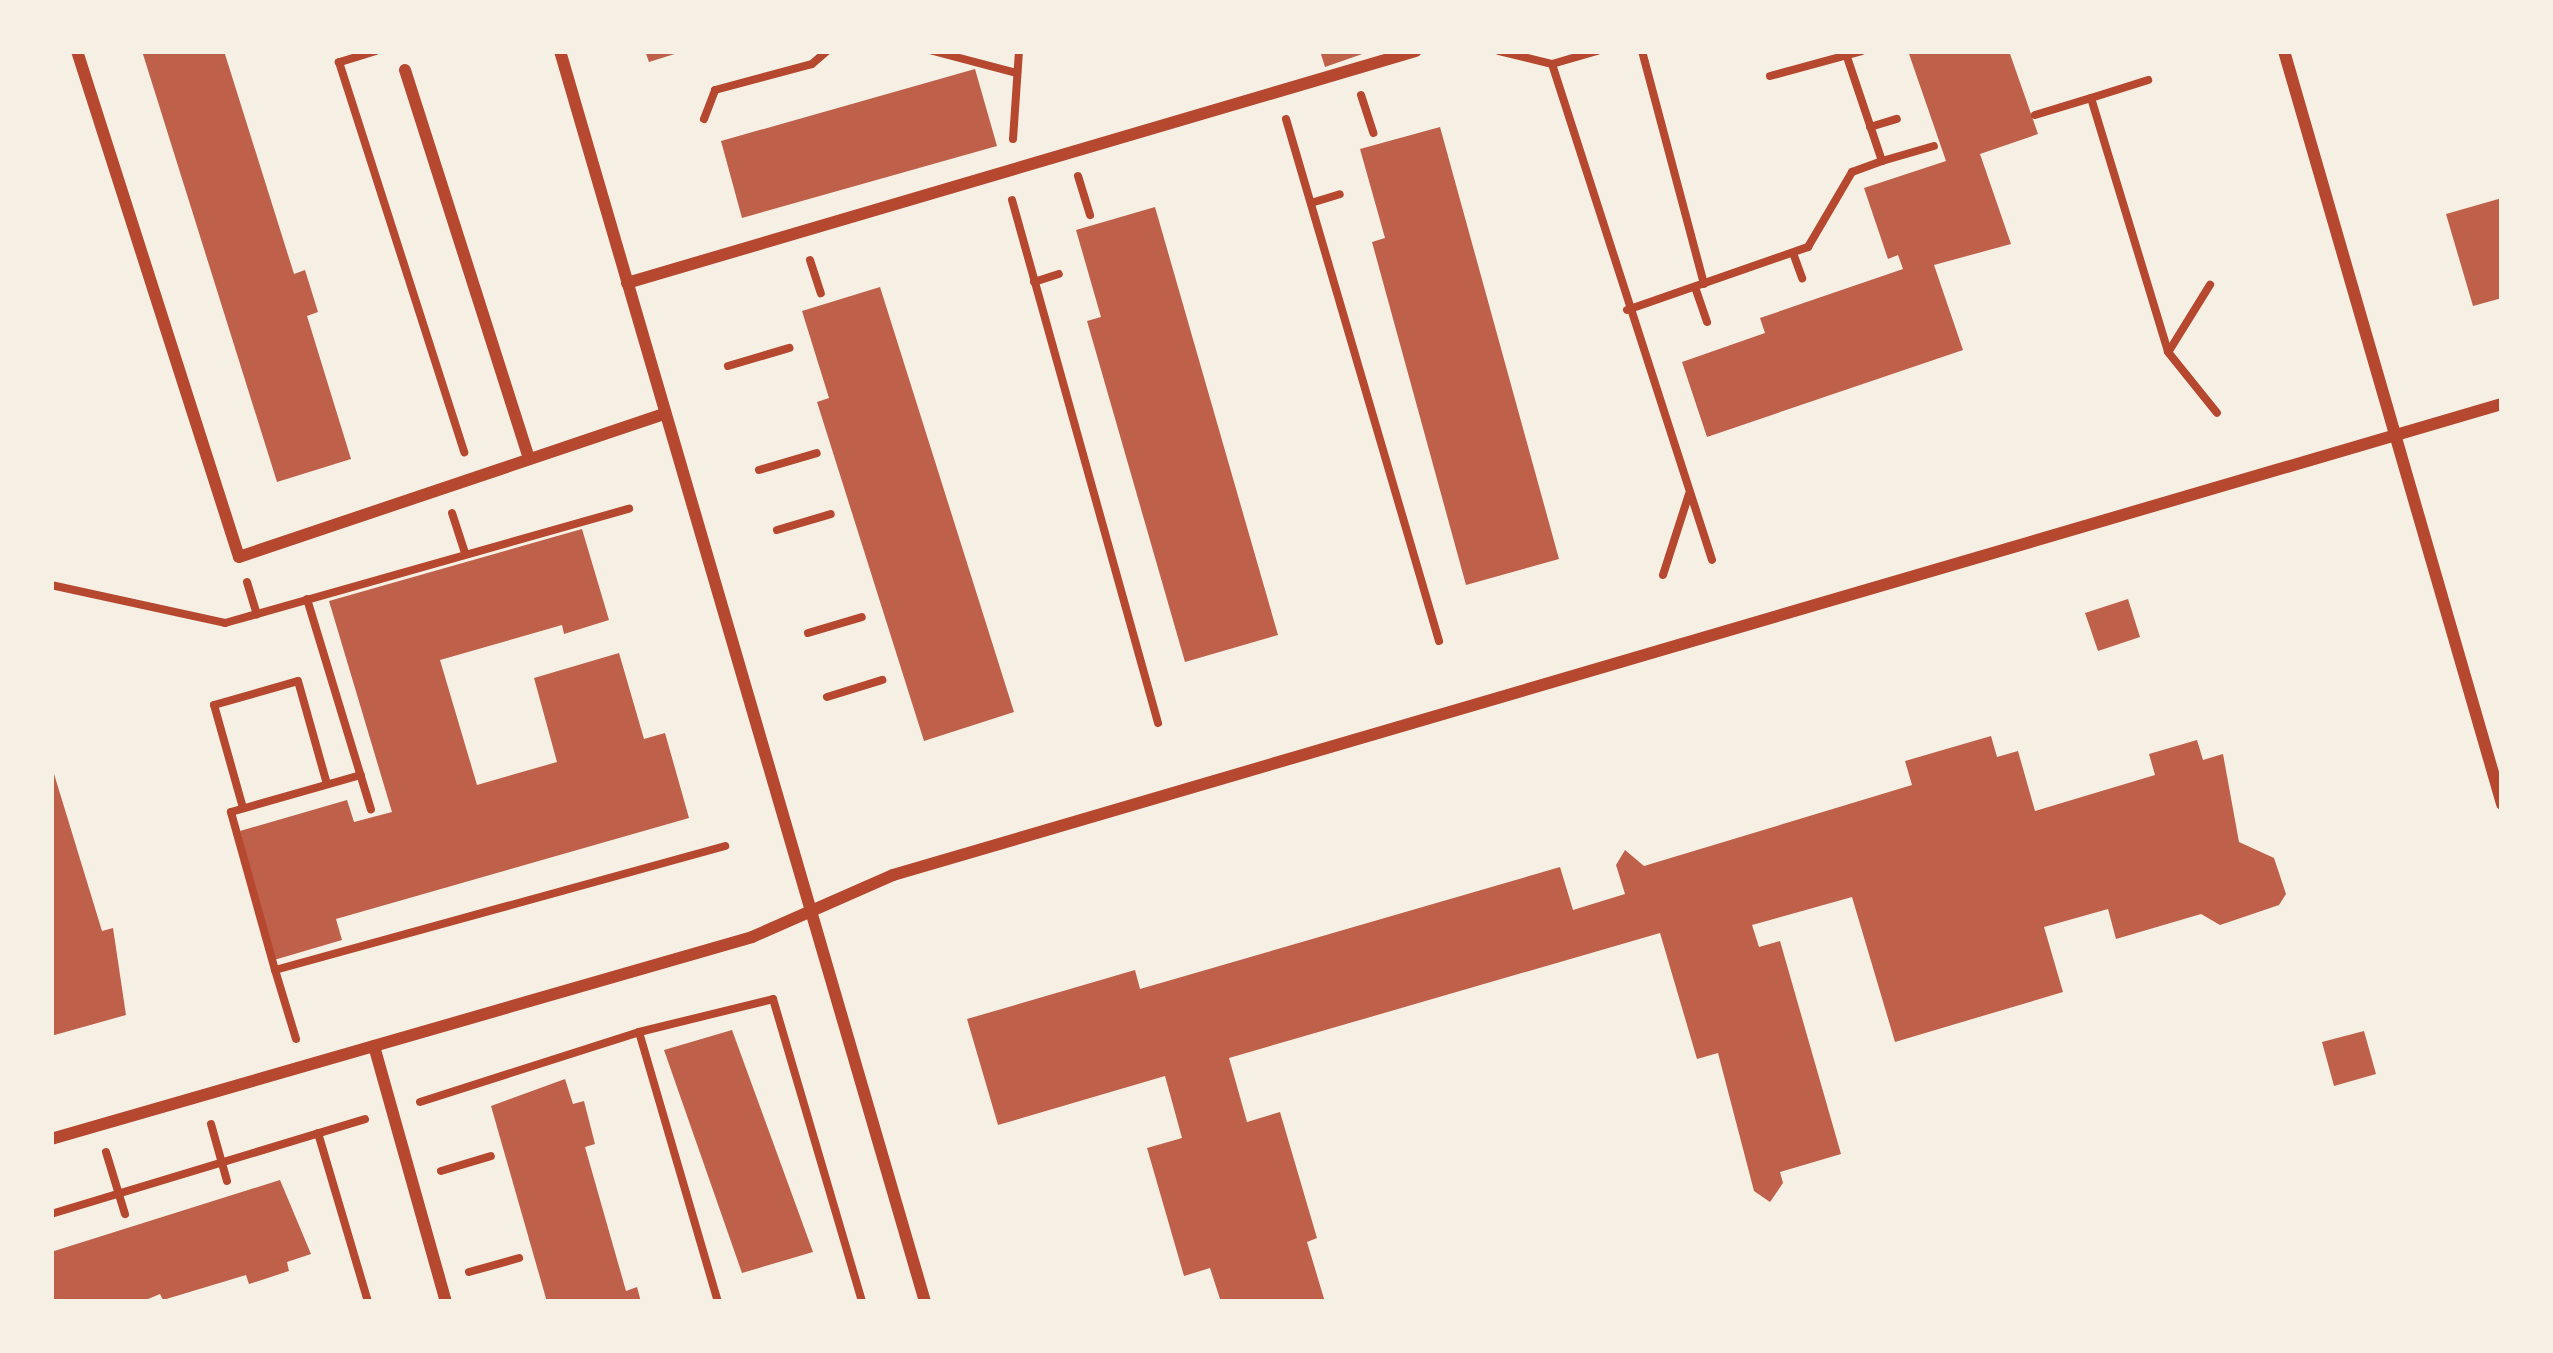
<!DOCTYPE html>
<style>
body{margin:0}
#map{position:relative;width:2553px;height:1353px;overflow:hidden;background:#f6efe4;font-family:"Noto Sans",sans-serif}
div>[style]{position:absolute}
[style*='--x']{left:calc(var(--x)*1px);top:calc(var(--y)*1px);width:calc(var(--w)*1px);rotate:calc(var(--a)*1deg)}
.building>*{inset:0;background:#bf614a}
.path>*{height:8px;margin:-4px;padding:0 4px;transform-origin:4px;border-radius:4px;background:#b5482f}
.minor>*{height:12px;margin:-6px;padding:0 6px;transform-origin:6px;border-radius:6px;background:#b5482f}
span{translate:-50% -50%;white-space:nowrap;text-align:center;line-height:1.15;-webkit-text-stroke:12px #f6efe4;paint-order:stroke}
.frame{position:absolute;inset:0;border:54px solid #f6efe4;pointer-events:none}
</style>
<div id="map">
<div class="building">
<div style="clip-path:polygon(142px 51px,224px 51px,294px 274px,305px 270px,318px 312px,307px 316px,351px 459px,277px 482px)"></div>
<div style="clip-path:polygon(645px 51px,681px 51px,681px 52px,649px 62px)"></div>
<div style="clip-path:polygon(1320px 51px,1368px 51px,1368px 52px,1325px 67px)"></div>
<div style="clip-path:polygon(1908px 51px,2009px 51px,2038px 134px,1980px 154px,2011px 244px,1934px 265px,1963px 350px,1707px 437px,1682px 362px,1765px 333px,1760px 318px,1903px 269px,1898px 255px,1888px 259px,1864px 188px,1946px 161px)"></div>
<div style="clip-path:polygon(975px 69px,997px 146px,742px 218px,721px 141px)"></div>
<div style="clip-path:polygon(1440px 127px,1559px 559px,1466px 585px,1372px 242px,1385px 238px,1360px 149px)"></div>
<div style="clip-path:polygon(2502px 198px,2502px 298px,2473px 306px,2446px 214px)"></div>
<div style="clip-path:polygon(1155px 207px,1278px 635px,1185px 662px,1087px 321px,1101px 317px,1076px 230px)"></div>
<div style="clip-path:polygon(880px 287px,1014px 712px,924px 741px,817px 402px,829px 398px,802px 311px)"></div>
<div style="clip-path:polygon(582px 529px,609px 620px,564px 634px,562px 625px,440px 660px,477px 785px,557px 762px,534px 678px,619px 653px,644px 739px,665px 733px,689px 818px,336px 919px,342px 940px,274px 960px,240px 831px,347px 800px,354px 822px,392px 812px,329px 601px)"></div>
<div style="clip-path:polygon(2128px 599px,2140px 637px,2098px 651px,2085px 613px)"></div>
<div style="clip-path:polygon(1991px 736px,1997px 757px,2018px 751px,2035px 811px,2155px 775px,2149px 754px,2197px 740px,2203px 760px,2223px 754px,2239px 842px,2274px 858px,2286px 894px,2279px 905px,2220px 925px,2201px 914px,2116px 939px,2108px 909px,2044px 927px,2063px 992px,1895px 1042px,1852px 897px,1752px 925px,1759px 947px,1780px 941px,1841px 1154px,1780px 1172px,1783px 1183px,1770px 1202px,1754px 1191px,1718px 1053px,1697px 1059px,1660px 933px,1229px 1058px,1247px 1122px,1280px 1112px,1317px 1238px,1307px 1242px,1325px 1302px,1221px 1302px,1210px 1268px,1184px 1276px,1147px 1148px,1182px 1138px,1165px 1076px,998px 1125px,967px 1019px,1135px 970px,1140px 989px,1560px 867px,1573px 910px,1625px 894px,1616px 865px,1625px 850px,1644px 866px,1912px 785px,1905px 761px)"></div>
<div style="clip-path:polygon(51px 764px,102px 931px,113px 928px,126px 1015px,51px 1036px)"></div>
<div style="clip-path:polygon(732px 1030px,813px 1252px,742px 1273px,664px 1050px)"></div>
<div style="clip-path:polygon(2364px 1031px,2376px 1074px,2334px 1086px,2322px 1042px)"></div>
<div style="clip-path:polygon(565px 1079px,573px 1104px,584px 1101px,595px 1144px,585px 1147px,626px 1291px,637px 1287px,641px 1302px,547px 1302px,491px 1106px)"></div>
<div style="clip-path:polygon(280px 1180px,311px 1254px,287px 1262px,289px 1271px,249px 1284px,246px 1275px,163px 1300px,160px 1294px,141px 1302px,51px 1302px,51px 1252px)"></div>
</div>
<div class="path">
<div style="--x:376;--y:51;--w:39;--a:163"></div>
<div style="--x:339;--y:62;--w:410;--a:72.2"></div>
<div style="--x:933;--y:51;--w:87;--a:14.7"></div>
<div style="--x:1499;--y:51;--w:55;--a:13.8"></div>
<div style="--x:1552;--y:64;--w:521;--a:72.12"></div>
<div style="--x:1642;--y:51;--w:241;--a:75.1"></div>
<div style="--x:1552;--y:64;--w:47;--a:-16.1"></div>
<div style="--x:1770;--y:76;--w:95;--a:-15.2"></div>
<div style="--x:1361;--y:95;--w:40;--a:72"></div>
<div style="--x:2091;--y:98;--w:60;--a:-17.5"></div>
<div style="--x:2035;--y:115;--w:59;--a:-16.9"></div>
<div style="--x:2091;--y:98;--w:265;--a:73.1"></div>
<div style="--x:2168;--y:352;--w:78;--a:51.2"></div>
<div style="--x:704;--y:119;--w:31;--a:-69"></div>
<div style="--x:715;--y:90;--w:100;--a:-15"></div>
<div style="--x:812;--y:64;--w:20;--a:-41"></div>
<div style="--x:1286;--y:119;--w:544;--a:73.66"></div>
<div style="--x:1870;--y:127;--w:28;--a:-17"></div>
<div style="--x:1013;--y:139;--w:88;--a:-86.1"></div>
<div style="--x:1882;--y:161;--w:54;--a:-16.1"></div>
<div style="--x:1078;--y:176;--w:41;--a:72.9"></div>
<div style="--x:1012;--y:200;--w:543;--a:74.4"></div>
<div style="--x:1311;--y:203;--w:30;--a:-17"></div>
<div style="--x:1793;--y:253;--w:27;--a:70"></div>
<div style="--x:810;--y:260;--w:35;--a:72"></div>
<div style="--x:1034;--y:282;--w:26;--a:-18"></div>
<div style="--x:1695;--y:287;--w:37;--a:71"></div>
<div style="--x:1627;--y:310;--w:192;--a:-19.2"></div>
<div style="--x:1808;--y:247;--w:87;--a:-59.6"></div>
<div style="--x:1852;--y:172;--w:32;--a:-20"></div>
<div style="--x:1882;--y:161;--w:116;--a:-108.6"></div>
<div style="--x:2169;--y:351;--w:78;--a:-58.2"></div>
<div style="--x:728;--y:366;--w:64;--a:-16.4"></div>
<div style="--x:759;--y:470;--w:60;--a:-16.3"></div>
<div style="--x:452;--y:513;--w:40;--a:72"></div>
<div style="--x:777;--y:530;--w:56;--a:-16.5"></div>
<div style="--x:1663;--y:575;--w:85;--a:-72.2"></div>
<div style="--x:247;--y:582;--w:34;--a:73"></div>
<div style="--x:51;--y:585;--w:178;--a:12.3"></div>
<div style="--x:225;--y:623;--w:420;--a:-15.8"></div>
<div style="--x:307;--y:599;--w:220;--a:73.1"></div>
<div style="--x:808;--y:633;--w:56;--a:-16.5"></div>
<div style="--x:827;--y:697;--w:58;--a:-17.2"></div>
<div style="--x:243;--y:808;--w:107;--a:-105.7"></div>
<div style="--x:214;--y:705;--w:87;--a:-15.9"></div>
<div style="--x:298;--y:681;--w:107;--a:74.3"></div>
<div style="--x:275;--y:970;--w:164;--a:-105.6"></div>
<div style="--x:231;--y:812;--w:135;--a:-15.9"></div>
<div style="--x:639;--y:1032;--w:138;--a:-13.8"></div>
<div style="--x:773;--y:999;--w:316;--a:73.6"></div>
<div style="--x:296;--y:1039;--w:72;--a:-106.9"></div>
<div style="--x:275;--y:970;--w:467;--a:-15.4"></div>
<div style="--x:420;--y:1102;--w:230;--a:-17.7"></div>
<div style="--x:639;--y:1032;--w:281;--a:73.7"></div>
<div style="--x:211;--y:1124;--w:59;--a:74.3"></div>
<div style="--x:318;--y:1133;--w:176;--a:73.5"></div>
<div style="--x:106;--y:1152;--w:65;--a:73"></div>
<div style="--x:441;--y:1171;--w:52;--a:-16.7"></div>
<div style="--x:51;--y:1214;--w:328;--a:-16.8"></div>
<div style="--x:469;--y:1272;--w:52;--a:-15.6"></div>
</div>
<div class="minor">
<div style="--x:77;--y:51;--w:531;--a:72.25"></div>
<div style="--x:239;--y:557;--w:449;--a:-18.6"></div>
<div style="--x:560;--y:51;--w:1303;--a:73.73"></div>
<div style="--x:2284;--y:51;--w:784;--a:73.85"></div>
<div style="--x:405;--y:70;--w:407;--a:72.3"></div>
<div style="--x:627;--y:283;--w:822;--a:-16.39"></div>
<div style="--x:374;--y:1046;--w:266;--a:74.3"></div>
<div style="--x:51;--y:1139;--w:730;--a:-16.07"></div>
<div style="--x:752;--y:937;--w:154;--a:-23.7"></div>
<div style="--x:893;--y:875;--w:1677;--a:-16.32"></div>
</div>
<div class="frame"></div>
</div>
